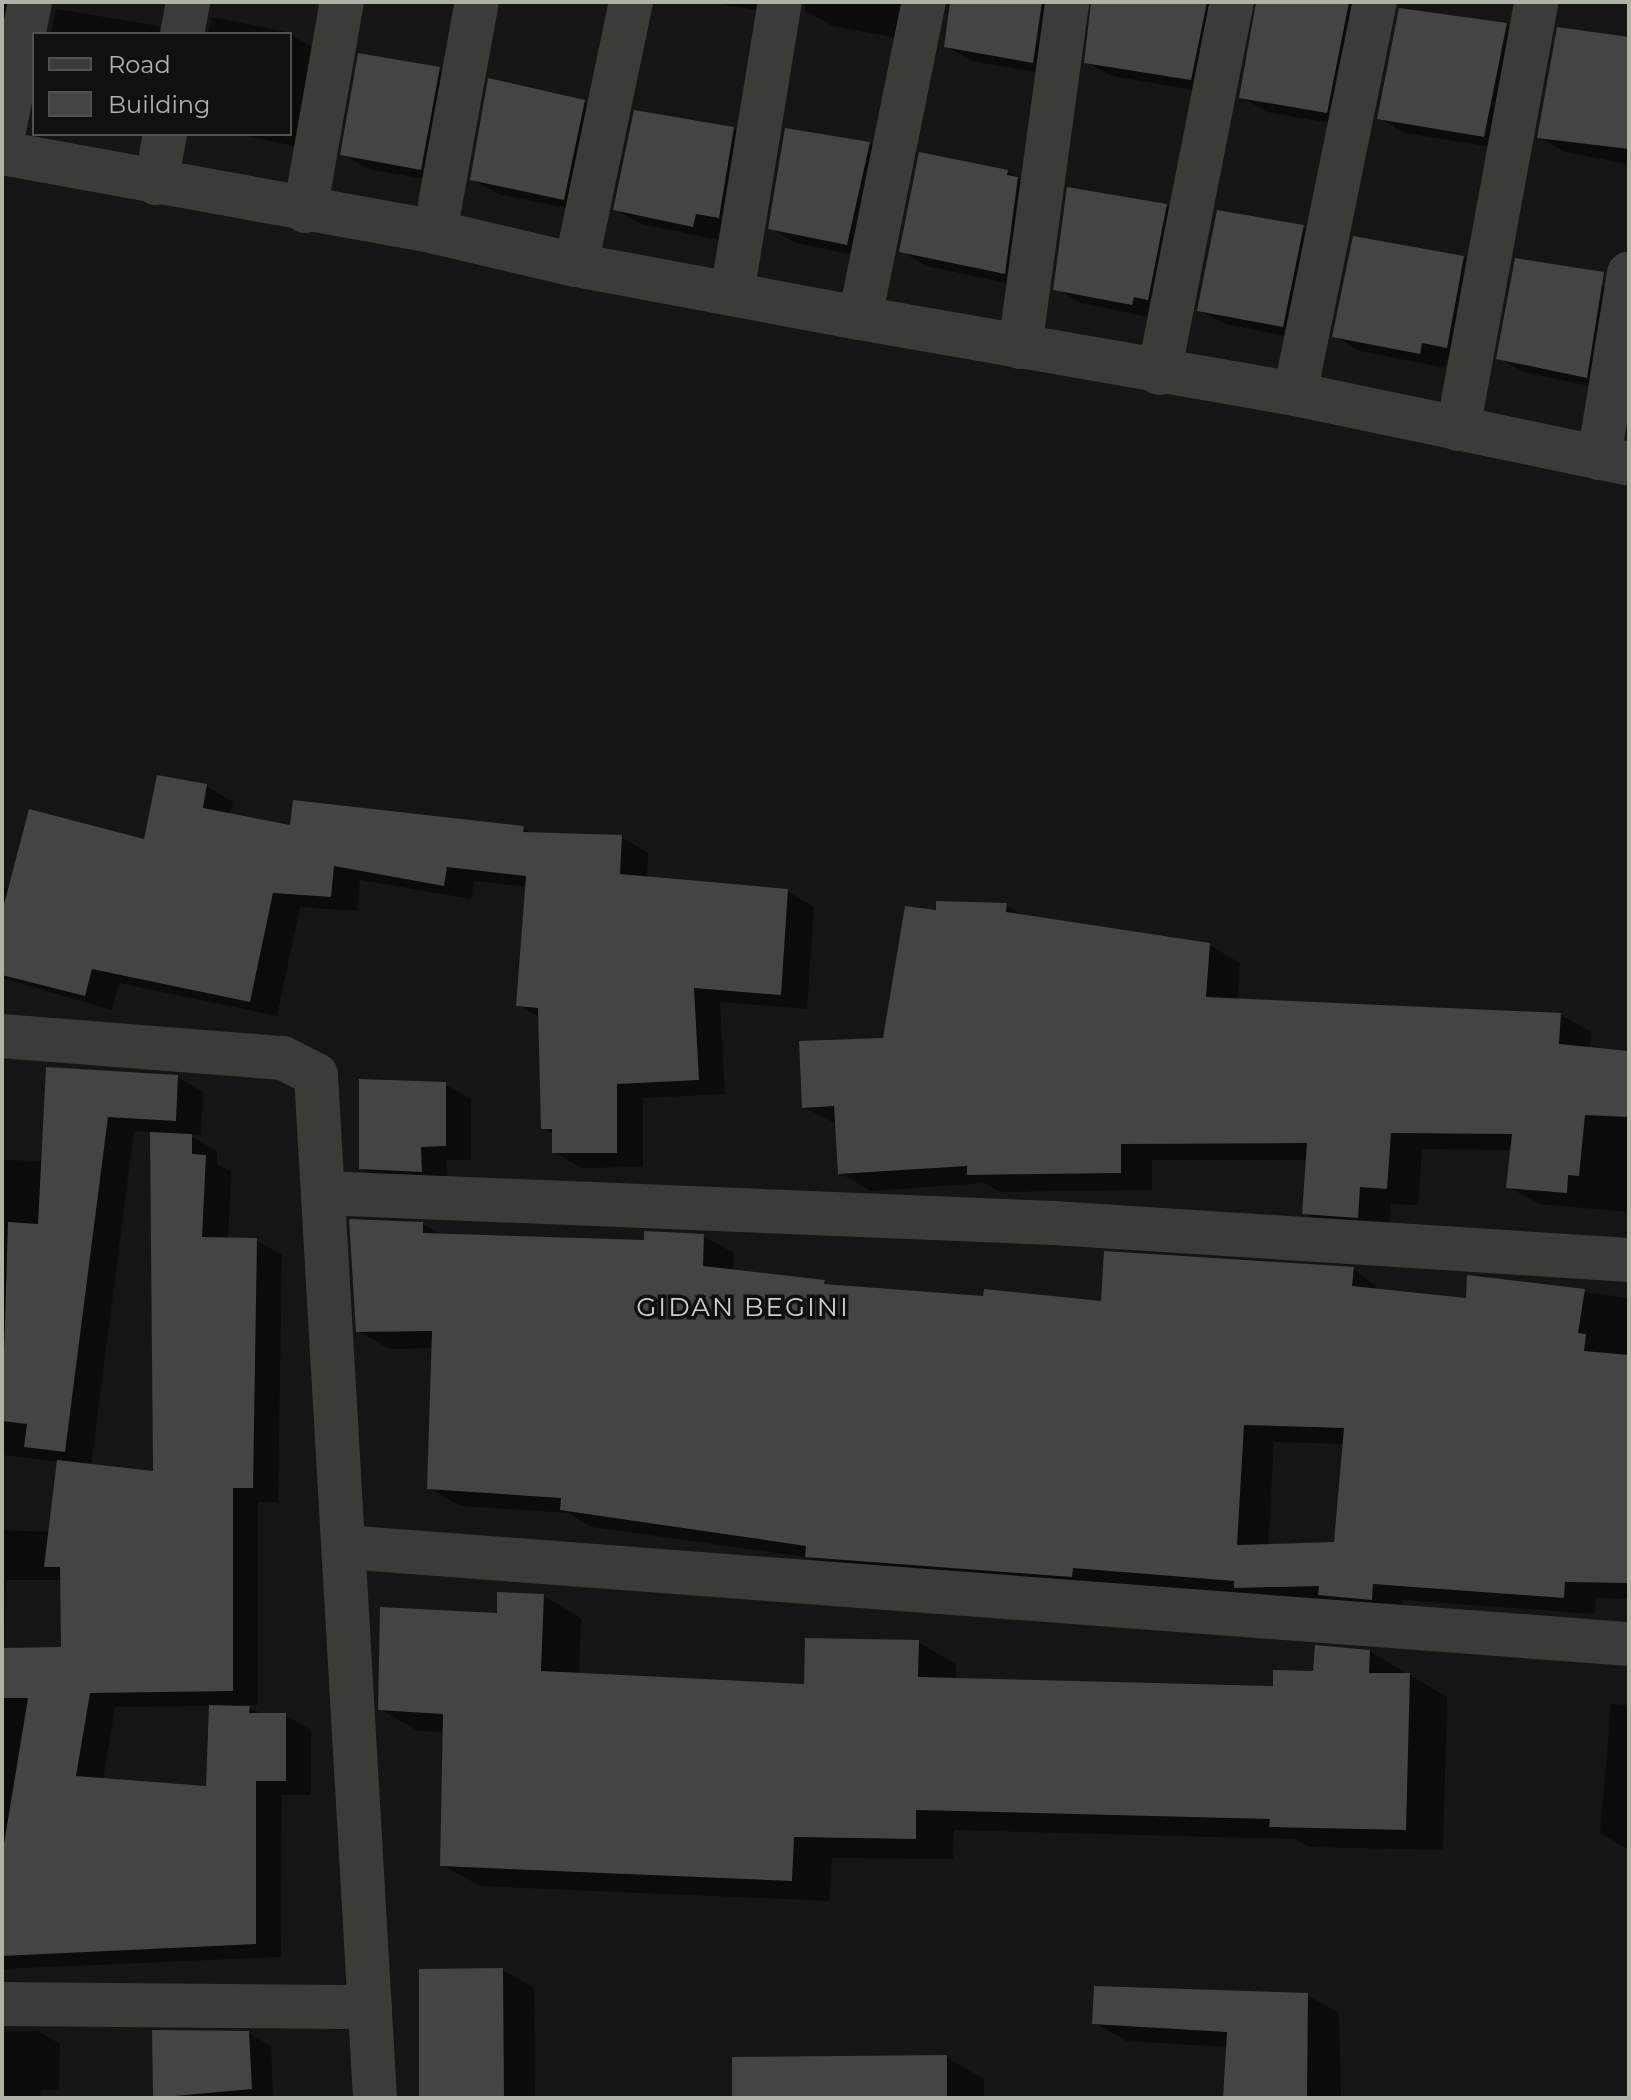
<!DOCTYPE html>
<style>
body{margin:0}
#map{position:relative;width:1631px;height:2100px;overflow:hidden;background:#141514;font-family:Montserrat,sans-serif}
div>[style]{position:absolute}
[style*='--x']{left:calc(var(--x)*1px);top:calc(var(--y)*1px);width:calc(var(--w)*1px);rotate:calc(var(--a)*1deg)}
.shadow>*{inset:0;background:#0007}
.building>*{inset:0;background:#424541}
.minor>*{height:44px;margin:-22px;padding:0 22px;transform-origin:22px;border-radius:22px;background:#393c37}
span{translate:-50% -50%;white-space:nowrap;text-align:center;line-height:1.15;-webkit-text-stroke:7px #0f100f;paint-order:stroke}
.quarter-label{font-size:26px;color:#ccd0c8;letter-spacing:2px}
.frame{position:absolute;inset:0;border:4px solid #adb4a7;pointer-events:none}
.legend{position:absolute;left:32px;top:32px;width:260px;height:104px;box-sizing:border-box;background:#0f100f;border:2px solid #4e524c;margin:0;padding:10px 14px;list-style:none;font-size:24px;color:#adb4a7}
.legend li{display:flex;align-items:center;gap:16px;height:40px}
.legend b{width:40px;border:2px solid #4e524c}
</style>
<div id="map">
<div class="shadow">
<div style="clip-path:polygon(2px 2px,11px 2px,2px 105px)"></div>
<div style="clip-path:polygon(709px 2px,786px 2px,781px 14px)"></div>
<div style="clip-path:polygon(805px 2px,930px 2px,919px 42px,832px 26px,806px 11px)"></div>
<div style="clip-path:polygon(949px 2px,1072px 2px,1059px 76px,972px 61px,946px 46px)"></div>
<div style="clip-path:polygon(1092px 2px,1240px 2px,1217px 94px,1112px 76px,1086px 62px)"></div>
<div style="clip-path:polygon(1257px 2px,1351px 2px,1375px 16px,1352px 127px,1267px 112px,1241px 97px)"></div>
<div style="clip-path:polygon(56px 9px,158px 26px,171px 34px,51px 34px)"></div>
<div style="clip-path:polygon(212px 17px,287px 32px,289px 34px,208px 34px)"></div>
<div style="clip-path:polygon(1506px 25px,1532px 39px,1510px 150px,1405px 133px,1379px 118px)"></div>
<div style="clip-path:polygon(290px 34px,334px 60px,318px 151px,237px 134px,290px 134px)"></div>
<div style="clip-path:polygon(1629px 39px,1629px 164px,1564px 152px,1539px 137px)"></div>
<div style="clip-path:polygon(439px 69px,465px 84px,447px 183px,368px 169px,343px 154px)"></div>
<div style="clip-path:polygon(584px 102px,610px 117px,590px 213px,498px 194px,472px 179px)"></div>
<div style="clip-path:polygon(733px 129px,759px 144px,719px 240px,641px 224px,615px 209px)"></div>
<div style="clip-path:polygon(870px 144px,895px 158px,873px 259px,796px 243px,770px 228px)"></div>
<div style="clip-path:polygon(921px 154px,1008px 172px,1033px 186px,1030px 288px,927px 266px,901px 251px)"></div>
<div style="clip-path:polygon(1166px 206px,1192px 221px,1158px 319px,1081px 303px,1055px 288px)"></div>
<div style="clip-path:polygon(1303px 227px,1329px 242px,1309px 341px,1225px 324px,1199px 310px)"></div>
<div style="clip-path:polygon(1464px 257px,1489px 272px,1473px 362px,1448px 356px,1445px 368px,1360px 351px,1334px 336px)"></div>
<div style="clip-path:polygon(1584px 274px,1609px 289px,1612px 391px,1524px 372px,1498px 358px)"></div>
<div style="clip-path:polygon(206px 786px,233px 802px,230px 815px,292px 827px,523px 828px,533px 834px,621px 837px,648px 853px,647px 878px,788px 891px,814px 907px,807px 1009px,720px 1002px,725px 1094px,643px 1098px,643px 1167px,581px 1168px,554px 1152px,554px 1134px,543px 1128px,540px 1017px,518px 1005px,528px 887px,474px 881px,471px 899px,360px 880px,357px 911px,300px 907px,277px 1016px,119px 983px,112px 1010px,2px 978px,2px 889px,146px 841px)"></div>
<div style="clip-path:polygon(1006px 905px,1026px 917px,1209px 945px,1240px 963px,1237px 1000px,1561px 1015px,1591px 1032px,1590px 1048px,1629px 1051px,1629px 1212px,1539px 1204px,1508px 1187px,1512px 1150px,1422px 1149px,1418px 1205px,1391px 1204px,1388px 1234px,1335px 1231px,1304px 1213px,1308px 1160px,1152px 1160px,1152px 1190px,1000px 1192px,985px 1183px,871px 1191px,840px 1173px,837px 1124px,803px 1107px,885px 1040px,938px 912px)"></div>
<div style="clip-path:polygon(evenodd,47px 1069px,177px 1077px,203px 1092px,201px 1135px,187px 1134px,217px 1151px,217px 1164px,231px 1172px,228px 1240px,256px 1240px,282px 1255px,278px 1502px,258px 1502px,258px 1705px,245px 1705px,262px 1715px,285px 1715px,311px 1730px,311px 1795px,282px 1795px,281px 1957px,2px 1969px,2px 1530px,50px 1532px,59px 1462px,3px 1455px,2px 1463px,2px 1160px,43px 1161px,47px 1069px,134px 1131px,152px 1132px,155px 1474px,91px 1466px,134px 1131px,47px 1069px,6px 1580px,62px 1580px,63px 1649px,4px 1650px,6px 1580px,47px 1069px,211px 1706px,208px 1788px,103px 1780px,115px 1707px,211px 1706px)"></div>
<div style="clip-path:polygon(445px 1084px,471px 1099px,471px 1160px,446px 1160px,447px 1186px,387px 1183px,361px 1168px)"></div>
<div style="clip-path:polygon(evenodd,422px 1224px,442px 1235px,646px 1242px,703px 1236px,734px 1253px,733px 1271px,833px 1287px,985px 1298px,1103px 1303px,1353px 1269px,1383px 1292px,1468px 1300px,1469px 1277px,1629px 1298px,1629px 1599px,1596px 1598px,1594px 1614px,1403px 1600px,1403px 1616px,838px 1573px,812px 1558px,592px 1527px,568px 1513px,460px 1506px,429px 1488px,434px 1348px,389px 1349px,358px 1331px,422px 1224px,1274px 1442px,1344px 1444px,1336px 1544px,1268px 1546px,1274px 1442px)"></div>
<div style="clip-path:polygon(544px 1596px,581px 1618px,579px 1675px,806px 1686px,918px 1642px,956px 1664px,956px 1680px,1275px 1688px,1369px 1651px,1447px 1697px,1443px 1850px,1309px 1847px,1295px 1839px,954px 1830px,953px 1859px,832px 1858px,829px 1901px,480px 1886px,442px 1865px,444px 1732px,418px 1731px,380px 1709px,382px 1609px,498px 1615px)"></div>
<div style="clip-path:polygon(1611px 1704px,1629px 1705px,1629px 1850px,1600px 1833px)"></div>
<div style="clip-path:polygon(503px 1970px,534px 1988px,535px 2098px,421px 2098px)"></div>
<div style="clip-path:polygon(1307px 1995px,1339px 2013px,1341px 2098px,1227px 2098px,1228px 2047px,1126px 2041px,1095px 2023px)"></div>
<div style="clip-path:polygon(38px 2031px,60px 2044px,59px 2090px,40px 2090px,41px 2098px,2px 2098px,2px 2032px)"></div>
<div style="clip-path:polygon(152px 2032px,249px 2033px,271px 2046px,273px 2098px,154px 2098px)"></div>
<div style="clip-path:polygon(946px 2057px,984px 2079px,984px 2098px,734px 2098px)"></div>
</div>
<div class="building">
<div style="clip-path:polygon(950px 2px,1042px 2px,1033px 63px,944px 47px)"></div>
<div style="clip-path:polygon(1091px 2px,1207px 2px,1191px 80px,1084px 63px)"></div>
<div style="clip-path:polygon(1256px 2px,1349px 2px,1327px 113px,1239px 98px)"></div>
<div style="clip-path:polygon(1399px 8px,1507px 23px,1484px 137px,1377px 119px)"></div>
<div style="clip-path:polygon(1557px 27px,1629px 37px,1629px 149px,1537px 138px)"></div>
<div style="clip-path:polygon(358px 53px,440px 67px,421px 170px,340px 155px)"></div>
<div style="clip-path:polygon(488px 78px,585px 100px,564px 200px,470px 180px)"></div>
<div style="clip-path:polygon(634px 110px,734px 127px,719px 218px,696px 214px,693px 227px,613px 210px)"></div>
<div style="clip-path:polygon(785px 128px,870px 142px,847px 245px,768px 229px)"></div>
<div style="clip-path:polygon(919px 152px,1008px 170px,1007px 175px,1018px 177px,1005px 274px,899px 252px)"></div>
<div style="clip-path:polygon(1067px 187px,1167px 204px,1148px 300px,1134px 297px,1132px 305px,1053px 290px)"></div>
<div style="clip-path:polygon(1217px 210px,1304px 225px,1283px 327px,1197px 311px)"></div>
<div style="clip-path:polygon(1353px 236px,1464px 256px,1447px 348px,1422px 343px,1420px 354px,1332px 337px)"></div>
<div style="clip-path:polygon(1515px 258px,1604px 272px,1587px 378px,1496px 359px)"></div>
<div style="clip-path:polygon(157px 775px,207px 784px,203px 808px,290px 825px,293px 800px,524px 826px,523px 832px,622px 835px,620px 874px,788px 889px,781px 995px,694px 988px,699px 1080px,617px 1084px,617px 1153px,552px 1153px,552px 1129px,541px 1129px,538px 1008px,516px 1006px,526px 876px,447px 867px,444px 886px,334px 866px,331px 897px,273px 893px,250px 1002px,92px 969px,85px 996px,2px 975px,2px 912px,29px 809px,144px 839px)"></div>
<div style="clip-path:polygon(936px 901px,1007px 903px,1006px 912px,1210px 943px,1206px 997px,1561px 1013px,1559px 1044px,1629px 1051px,1629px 1117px,1585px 1115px,1579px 1176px,1568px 1175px,1567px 1193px,1506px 1188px,1512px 1134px,1391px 1133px,1387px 1189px,1360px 1187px,1358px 1218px,1302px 1214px,1307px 1143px,1121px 1144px,1121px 1173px,967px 1175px,967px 1166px,838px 1174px,834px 1106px,802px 1108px,799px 1041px,883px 1038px,905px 906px,936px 910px)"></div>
<div style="clip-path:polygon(46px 1067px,178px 1075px,176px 1121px,108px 1117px,65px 1452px,24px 1447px,27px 1424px,2px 1421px,8px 1222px,38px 1224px)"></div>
<div style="clip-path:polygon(359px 1079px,446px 1082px,446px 1146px,421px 1147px,422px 1172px,359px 1169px)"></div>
<div style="clip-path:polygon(150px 1132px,192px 1134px,192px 1154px,206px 1155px,202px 1237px,257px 1238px,253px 1488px,233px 1488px,233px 1691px,90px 1693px,76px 1776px,206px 1786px,209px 1705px,250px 1706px,249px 1713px,286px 1713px,286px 1781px,256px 1781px,256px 1944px,2px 1956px,2px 1856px,28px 1698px,2px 1698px,2px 1648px,61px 1647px,60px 1567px,44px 1567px,57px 1460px,153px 1471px)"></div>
<div style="clip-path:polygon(evenodd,349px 1219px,423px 1222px,423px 1233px,644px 1240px,644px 1231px,704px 1234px,703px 1266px,825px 1280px,824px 1284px,983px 1296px,984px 1289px,1101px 1301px,1104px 1251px,1354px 1267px,1352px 1286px,1466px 1298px,1467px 1275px,1585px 1289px,1578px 1333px,1586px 1334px,1584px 1351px,1629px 1355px,1629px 1583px,1565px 1582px,1564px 1598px,1373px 1584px,1372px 1600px,1318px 1595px,1319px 1586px,1234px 1588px,1234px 1581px,1073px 1568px,1072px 1577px,805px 1557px,806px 1546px,560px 1510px,561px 1498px,427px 1489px,432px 1331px,356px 1332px,349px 1219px,1244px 1425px,1344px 1428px,1334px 1542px,1237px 1545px,1244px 1425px)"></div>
<div style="clip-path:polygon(497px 1592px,544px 1594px,541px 1671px,804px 1684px,805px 1638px,919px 1640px,918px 1677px,1273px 1686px,1273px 1670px,1313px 1671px,1315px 1645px,1370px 1650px,1369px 1673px,1410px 1673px,1406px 1830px,1269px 1827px,1270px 1819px,916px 1810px,916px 1839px,794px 1837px,792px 1881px,440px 1866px,443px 1714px,378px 1710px,380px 1607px,497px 1613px)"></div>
<div style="clip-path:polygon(503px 1968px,504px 2098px,419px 2098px,419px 1969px)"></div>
<div style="clip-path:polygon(1094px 1986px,1308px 1993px,1307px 2098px,1223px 2098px,1227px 2032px,1092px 2024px)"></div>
<div style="clip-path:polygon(152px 2030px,249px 2031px,252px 2089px,153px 2098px)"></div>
<div style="clip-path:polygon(947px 2055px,947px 2098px,732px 2098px,732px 2057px)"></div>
</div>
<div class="minor">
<div style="--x:182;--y:34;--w:33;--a:-79"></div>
<div style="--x:2;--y:140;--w:141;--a:-78.5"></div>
<div style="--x:2;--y:153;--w:440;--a:10.3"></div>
<div style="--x:435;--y:232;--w:145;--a:13.2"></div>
<div style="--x:576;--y:265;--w:289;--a:10.6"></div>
<div style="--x:860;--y:318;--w:442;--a:9.9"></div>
<div style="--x:1295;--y:394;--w:341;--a:11.8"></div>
<div style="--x:156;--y:183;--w:50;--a:-79.6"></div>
<div style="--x:305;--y:211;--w:212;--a:-80"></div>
<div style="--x:435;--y:232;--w:234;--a:-79.7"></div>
<div style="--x:576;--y:265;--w:269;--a:-78.2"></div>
<div style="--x:732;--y:294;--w:296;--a:-80.7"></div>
<div style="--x:860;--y:318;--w:322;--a:-78.6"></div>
<div style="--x:1020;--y:347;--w:348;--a:-82.2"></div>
<div style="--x:1159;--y:373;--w:378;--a:-78.9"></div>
<div style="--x:1295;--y:394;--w:400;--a:-78.5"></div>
<div style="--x:1458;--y:429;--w:434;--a:-79.6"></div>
<div style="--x:1599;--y:458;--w:187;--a:-80.8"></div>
<div style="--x:2;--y:1036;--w:282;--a:4.5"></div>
<div style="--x:283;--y:1058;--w:37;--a:27"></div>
<div style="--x:316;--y:1075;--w:1025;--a:86.7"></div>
<div style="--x:323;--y:1193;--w:732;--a:2.35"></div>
<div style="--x:1054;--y:1223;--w:576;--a:3.68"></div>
<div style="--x:344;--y:1547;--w:1289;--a:4.32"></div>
<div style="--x:2;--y:2004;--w:368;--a:0.5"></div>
</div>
<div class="quarter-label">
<span style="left:743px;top:1308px">GIDAN BEGINI</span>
</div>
<div class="frame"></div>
<ul class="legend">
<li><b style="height:10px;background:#393c37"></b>Road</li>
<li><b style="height:22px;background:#424541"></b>Building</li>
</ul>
</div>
